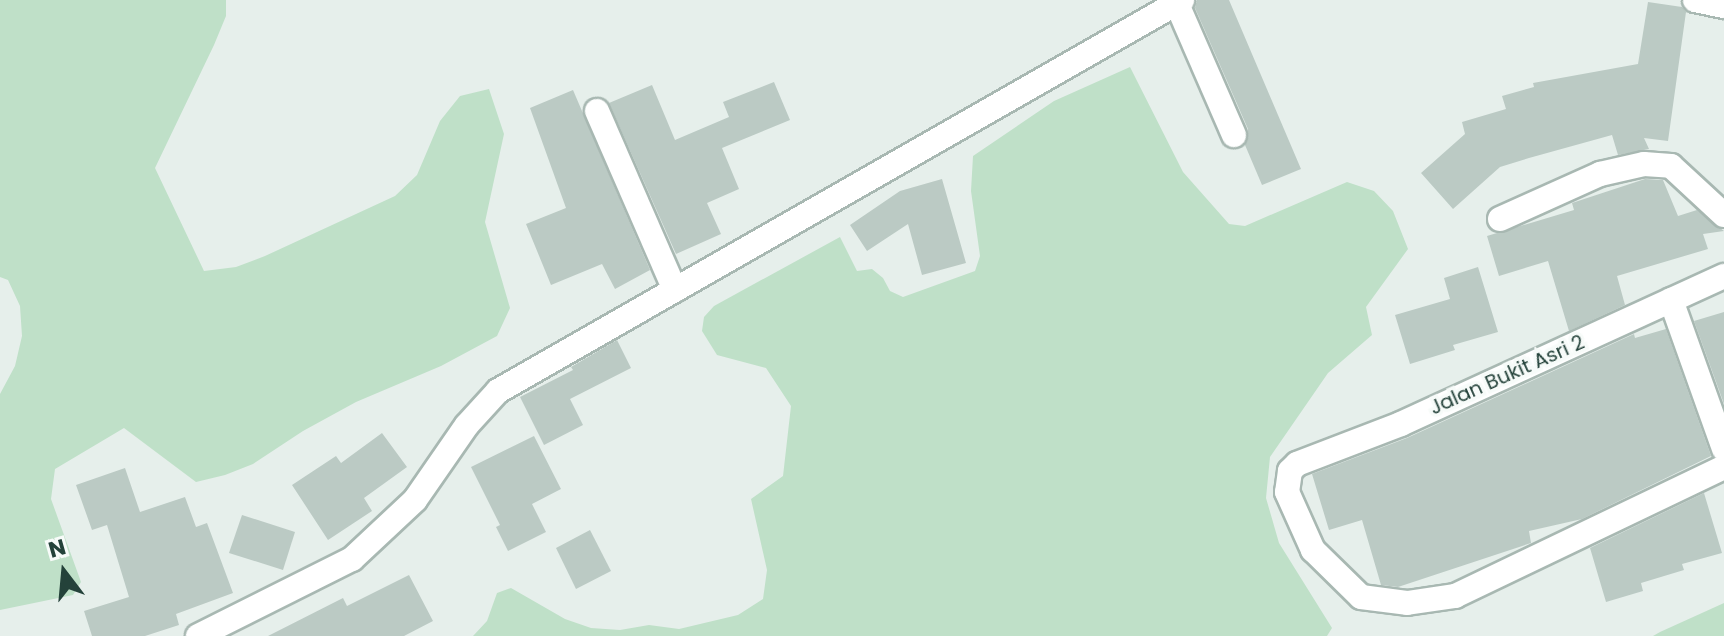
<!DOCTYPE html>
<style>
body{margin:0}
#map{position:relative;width:1724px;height:636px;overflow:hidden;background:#e6efeb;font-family:Poppins,sans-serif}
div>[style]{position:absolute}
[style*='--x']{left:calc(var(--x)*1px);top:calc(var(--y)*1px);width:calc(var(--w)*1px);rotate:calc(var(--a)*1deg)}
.green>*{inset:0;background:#bfe0c8}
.building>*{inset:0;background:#bbcac4}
.roads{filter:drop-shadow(2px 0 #a8b8b2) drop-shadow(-2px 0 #a8b8b2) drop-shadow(0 2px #a8b8b2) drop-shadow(0 -2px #a8b8b2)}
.street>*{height:24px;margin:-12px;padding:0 12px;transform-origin:12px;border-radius:12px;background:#fff}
span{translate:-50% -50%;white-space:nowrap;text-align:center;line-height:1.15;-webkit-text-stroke:7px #f7fbf9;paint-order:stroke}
.street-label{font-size:20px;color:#24423a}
.north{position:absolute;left:24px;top:532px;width:80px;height:80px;-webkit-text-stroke:6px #f7fbf9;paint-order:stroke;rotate:344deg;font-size:22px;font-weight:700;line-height:32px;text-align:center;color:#24423a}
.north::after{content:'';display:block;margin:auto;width:28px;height:36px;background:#24423a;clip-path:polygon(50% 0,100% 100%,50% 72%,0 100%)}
</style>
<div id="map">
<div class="green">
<div style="clip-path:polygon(0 0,226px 0,226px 16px,214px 45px,155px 168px,204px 271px,236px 267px,265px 256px,395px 196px,417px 175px,440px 121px,460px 96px,489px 89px,504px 134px,485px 222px,510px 308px,497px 336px,441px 366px,356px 402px,303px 431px,253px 464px,225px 475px,196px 482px,124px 428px,55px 469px,51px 499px,81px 582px,73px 595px,0 610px,0 394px,15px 366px,22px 336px,20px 306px,8px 280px,0 277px)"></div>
<div style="clip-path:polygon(1130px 67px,1183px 172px,1229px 224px,1245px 226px,1347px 182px,1374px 191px,1393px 211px,1408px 249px,1366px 307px,1372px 335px,1328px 373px,1270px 457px,1266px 498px,1279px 543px,1332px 628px,1327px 636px,473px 636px,487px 621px,497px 593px,511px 588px,565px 619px,591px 628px,620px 630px,649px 625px,679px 629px,738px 615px,763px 599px,767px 570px,751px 499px,783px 476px,791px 406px,766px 368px,717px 355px,702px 331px,704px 317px,714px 306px,840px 237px,857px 271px,872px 269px,883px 278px,890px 291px,903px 297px,975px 271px,980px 256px,971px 191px,973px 156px,1054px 101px)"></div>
<div style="clip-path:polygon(1724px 603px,1724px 636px,1653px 636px,1660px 632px)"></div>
</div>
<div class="building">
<div style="clip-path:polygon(1197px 0,1229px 0,1301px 169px,1262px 185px,1245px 145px,1248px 129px,1195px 8px)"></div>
<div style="clip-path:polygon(1648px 2px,1682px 7px,1686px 12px,1668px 141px,1644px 138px,1649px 149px,1618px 155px,1612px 135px,1529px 158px,1500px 167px,1453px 209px,1421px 173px,1465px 134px,1462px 122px,1506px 109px,1502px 96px,1534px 87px,1533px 83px,1638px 64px)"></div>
<div style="clip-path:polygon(774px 82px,790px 120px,722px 148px,739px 189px,707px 203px,721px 234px,676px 254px,609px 103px,652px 85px,675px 140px,729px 117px,723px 102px)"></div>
<div style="clip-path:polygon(573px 90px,650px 270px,615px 289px,602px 264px,551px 285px,526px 224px,566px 208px,530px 108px)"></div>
<div style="clip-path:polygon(942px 179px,966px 263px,922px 275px,908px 224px,867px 251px,850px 225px,900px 191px)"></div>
<div style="clip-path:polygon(1645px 179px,1663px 180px,1678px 216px,1697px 210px,1724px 231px,1703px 234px,1708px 249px,1617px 276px,1625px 305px,1569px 331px,1548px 261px,1499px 276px,1487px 236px,1574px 210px,1572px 203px,1575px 202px)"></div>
<div style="clip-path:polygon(1478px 267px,1498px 332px,1453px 345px,1455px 350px,1410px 364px,1395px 315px,1450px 299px,1444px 278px)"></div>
<div style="clip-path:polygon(1724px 312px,1724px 404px,1694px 321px)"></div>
<div style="clip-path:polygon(1666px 329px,1711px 456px,1582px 519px,1529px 531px,1531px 543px,1398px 587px,1381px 585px,1362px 520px,1329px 530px,1312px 474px,1407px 438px,1634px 334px,1635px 338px)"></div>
<div style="clip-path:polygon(617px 340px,631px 368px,570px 399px,583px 425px,544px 445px,520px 397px,573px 370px,571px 367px)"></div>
<div style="clip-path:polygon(382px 433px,407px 467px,364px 498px,372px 511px,328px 540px,292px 485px,336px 456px,341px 463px)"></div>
<div style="clip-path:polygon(534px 436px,561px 489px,532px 504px,546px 532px,508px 551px,496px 527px,500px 525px,471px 467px)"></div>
<div style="clip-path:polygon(125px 468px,140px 512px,185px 497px,196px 527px,207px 523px,233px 593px,176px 614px,179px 625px,145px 636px,92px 636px,84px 611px,129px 597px,107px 525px,92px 530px,76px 485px)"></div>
<div style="clip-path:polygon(1704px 493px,1722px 553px,1682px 564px,1684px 570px,1641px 583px,1643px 591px,1606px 602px,1590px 548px)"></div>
<div style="clip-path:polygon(242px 515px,295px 532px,283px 570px,229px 553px)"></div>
<div style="clip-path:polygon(590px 530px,611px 571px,576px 589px,556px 548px)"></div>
<div style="clip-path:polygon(409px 575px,433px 621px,404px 636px,268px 636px,343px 598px,347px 606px)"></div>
</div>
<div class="roads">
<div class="street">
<div style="--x:1695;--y:0;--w:30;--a:12"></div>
<div style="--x:1177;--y:4;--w:143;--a:66.5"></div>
<div style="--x:597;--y:111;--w:195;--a:66.5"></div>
<div style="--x:1500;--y:219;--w:110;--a:-24.2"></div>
<div style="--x:1600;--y:174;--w:45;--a:-12.8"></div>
<div style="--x:1644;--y:164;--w:27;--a:4"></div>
<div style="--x:1671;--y:166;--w:72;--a:42.8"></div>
<div style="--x:1724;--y:276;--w:355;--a:155.4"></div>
<div style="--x:1401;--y:424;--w:111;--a:159"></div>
<div style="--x:1297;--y:464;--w:10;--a:135"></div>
<div style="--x:1290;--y:471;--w:21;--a:98"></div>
<div style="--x:1287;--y:492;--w:64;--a:65.9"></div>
<div style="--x:1313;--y:550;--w:67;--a:44.4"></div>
<div style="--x:1361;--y:597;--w:46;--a:7.4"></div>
<div style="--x:1407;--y:603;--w:49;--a:-8.3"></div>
<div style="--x:1455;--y:596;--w:298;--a:-25.6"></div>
<div style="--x:1671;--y:300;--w:158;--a:70.4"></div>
<div style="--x:198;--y:636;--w:172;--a:-26.6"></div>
<div style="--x:352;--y:559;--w:86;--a:-43.1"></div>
<div style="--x:415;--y:500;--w:91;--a:-55.3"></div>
<div style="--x:467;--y:425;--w:46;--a:-47.6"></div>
<div style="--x:498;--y:391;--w:788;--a:-29.75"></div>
</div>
</div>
<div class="street-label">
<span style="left:1507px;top:375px;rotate:-24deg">Jalan Bukit Asri 2</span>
</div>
<div class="north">N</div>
</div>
